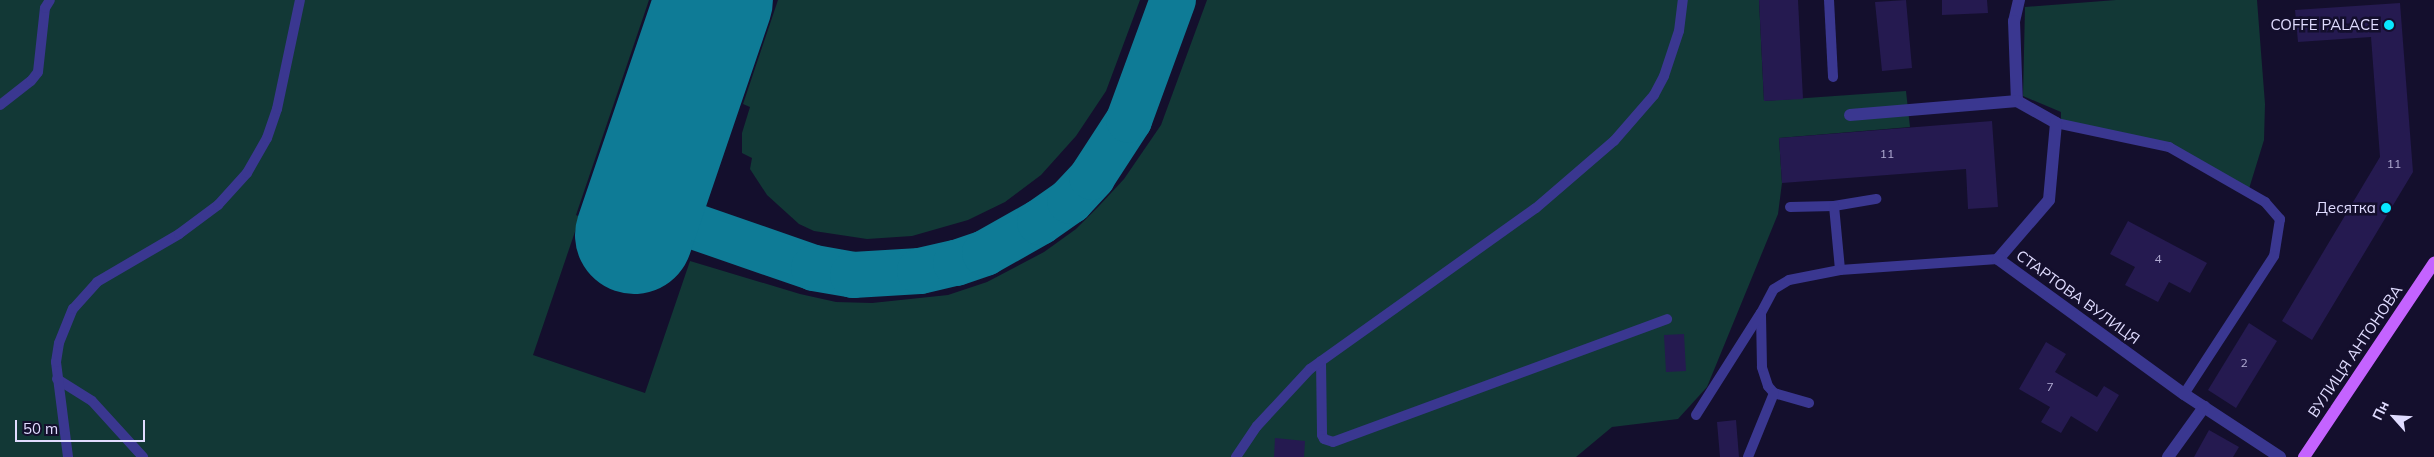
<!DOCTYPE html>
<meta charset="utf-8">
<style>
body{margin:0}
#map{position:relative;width:2434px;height:457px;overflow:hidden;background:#140f2d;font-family:Mulish,sans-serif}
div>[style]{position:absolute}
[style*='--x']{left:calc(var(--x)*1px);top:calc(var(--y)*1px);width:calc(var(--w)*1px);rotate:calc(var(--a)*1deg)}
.green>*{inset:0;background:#123836}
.taxiway>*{height:46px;margin:-23px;padding:0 23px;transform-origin:23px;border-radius:23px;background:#0e7b96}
.runway>*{height:118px;margin:-59px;padding:0 59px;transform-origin:59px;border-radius:59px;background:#0e7b96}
.building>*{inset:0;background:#251a50}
.lane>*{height:10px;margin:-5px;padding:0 5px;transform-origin:5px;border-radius:5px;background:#3a3790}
.street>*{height:12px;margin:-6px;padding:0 6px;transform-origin:6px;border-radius:6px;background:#3a3790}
.primary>*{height:12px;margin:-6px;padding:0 6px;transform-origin:6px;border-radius:6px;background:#c463ff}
.dots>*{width:14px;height:14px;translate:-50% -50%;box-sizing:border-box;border:2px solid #140f2d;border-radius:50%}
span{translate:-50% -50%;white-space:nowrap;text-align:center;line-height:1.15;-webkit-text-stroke:5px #140f2d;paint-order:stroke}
.number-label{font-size:12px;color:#b1acd3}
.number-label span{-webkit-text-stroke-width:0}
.poi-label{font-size:15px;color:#e0dcff}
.right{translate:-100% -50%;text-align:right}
.street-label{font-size:15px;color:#e0dcff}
.north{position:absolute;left:2369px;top:392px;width:50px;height:50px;-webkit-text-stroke:4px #140f2d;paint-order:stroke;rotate:296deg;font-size:14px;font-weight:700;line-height:20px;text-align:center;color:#e0dcff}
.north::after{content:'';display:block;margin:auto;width:18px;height:22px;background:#e0dcff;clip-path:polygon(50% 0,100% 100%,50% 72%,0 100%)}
.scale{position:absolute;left:15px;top:420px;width:130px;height:22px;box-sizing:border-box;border:2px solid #e0dcff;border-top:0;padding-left:6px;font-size:15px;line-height:18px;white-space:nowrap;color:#e0dcff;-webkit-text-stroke:4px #140f2d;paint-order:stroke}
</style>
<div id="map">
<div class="green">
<div style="clip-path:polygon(0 0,649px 0,576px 215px,580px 217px,533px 355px,645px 393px,690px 261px,800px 294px,836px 302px,872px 303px,948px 295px,987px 282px,1044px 252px,1076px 229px,1098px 207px,1124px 179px,1161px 125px,1207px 0,1759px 0,1764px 101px,1906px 91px,1910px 127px,1779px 138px,1782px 183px,1778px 214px,1707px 387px,1678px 419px,1612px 427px,1576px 457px,0 457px)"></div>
<div style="clip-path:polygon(778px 0,1140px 0,1106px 91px,1076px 136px,1041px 175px,1005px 202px,968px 220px,912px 236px,867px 239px,814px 231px,799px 224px,767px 195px,750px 169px,752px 158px,742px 153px,742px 133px,750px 107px,743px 104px)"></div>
<div style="clip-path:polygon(2116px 0,2257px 0,2265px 104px,2264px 140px,2248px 192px,2169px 147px,2061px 124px,2061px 112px,2023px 96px,2025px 7px)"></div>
</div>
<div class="taxiway">
<div style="--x:673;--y:121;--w:50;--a:99.3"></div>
<div style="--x:665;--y:170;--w:24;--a:85"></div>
<div style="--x:667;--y:194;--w:25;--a:56"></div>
<div style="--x:681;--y:215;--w:16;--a:43"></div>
<div style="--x:693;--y:226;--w:128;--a:19.1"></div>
<div style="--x:814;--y:268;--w:40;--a:10"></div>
<div style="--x:853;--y:275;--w:67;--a:-3.4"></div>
<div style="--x:920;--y:271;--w:37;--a:-13"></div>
<div style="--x:956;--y:263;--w:31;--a:-19"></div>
<div style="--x:985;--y:253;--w:63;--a:-29.4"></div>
<div style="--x:1040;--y:222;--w:37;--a:-35"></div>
<div style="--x:1070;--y:201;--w:33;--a:-47"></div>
<div style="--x:1092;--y:177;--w:68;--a:-57"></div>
<div style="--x:1129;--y:120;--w:128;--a:-69.9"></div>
</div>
<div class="runway">
<div style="--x:634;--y:235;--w:248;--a:-71.2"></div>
</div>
<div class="building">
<div style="clip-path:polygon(1759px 0,1798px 0,1803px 99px,1764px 101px)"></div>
<div style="clip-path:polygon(1906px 0,1912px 68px,1882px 71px,1875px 2px)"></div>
<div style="clip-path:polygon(1942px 0,1987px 0,1988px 13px,1942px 15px)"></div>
<div style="clip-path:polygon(2400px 3px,2413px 172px,2312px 340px,2282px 321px,2380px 157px,2371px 37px,2298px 42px,2295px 10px)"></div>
<div style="clip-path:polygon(1992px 121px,1998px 207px,1968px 209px,1966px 169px,1782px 183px,1779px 138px)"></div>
<div style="clip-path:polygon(2128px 221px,2207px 263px,2190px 293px,2169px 282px,2158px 302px,2125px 285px,2135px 267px,2110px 254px)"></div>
<div style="clip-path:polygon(2249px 323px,2277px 341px,2236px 408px,2208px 390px)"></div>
<div style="clip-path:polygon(1684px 334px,1686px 371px,1666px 372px,1664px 335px)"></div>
<div style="clip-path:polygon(2046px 342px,2066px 354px,2055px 372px,2097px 397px,2104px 386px,2119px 395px,2097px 432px,2071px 416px,2061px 433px,2041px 422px,2050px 407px,2019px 389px)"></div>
<div style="clip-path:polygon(1736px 420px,1739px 457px,1720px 457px,1717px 422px)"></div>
<div style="clip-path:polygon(2209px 430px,2239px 447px,2233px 457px,2194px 457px)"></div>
<div style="clip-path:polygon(1275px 438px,1305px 441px,1304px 457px,1274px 457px)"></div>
</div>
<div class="lane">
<div style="--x:1829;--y:0;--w:77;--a:87"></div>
<div style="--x:0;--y:105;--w:39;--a:-38"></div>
<div style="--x:31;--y:81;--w:11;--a:-52"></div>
<div style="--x:38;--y:72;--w:64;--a:-83.8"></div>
<div style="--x:45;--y:8;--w:9;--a:-58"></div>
<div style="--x:2056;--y:123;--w:116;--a:12"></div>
<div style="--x:2169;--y:147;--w:111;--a:29.8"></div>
<div style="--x:2265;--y:202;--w:23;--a:49"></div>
<div style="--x:2280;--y:219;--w:37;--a:99"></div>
<div style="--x:2274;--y:256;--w:165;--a:123.1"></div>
<div style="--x:1834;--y:206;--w:43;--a:-9.5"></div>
<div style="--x:1790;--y:207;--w:44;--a:-1.3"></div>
<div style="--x:1834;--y:206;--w:64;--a:84.6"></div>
<div style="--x:1321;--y:361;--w:74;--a:89.2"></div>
<div style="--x:1322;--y:435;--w:4;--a:63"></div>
<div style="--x:1324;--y:439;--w:9;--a:18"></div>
<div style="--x:1333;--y:442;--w:356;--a:-20.2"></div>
<div style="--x:57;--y:379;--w:41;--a:32.2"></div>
<div style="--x:92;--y:401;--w:76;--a:47.7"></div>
<div style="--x:1809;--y:403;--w:36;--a:-164"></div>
<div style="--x:1774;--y:393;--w:9;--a:-131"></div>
<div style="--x:1768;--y:386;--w:20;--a:-108"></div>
<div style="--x:1762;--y:367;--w:54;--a:-91.1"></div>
<div style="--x:1761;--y:313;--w:27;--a:-62"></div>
<div style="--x:1774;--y:289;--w:17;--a:-31"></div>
<div style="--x:1789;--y:280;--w:52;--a:-11.1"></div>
<div style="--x:1840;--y:270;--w:158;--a:-4"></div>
<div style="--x:1696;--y:415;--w:120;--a:-57.6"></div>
<div style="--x:68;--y:457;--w:96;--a:-97.2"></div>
<div style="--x:56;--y:362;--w:19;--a:-81"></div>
<div style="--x:59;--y:343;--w:37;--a:-68"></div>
<div style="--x:73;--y:309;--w:36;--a:-48"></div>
<div style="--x:97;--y:282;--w:95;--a:-30.3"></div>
<div style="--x:179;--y:234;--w:49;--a:-36.6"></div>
<div style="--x:218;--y:205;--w:43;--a:-47.8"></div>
<div style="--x:247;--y:173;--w:40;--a:-60.3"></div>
<div style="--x:267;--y:138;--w:31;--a:-71"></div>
<div style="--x:277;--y:109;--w:111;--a:-78.1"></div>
<div style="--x:1236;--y:457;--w:37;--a:-56"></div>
<div style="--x:1257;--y:426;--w:78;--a:-47.1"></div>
<div style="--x:1310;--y:369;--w:277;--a:-35.5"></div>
<div style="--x:1536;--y:208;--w:103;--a:-40.7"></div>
<div style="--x:1614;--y:141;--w:61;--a:-49"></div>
<div style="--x:1654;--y:95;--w:21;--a:-62"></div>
<div style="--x:1664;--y:76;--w:47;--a:-71.6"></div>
<div style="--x:1679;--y:31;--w:31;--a:-83"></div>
<div style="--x:1748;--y:457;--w:69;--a:-67.9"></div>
</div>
<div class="street">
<div style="--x:2019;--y:0;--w:22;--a:103"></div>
<div style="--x:2014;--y:21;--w:80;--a:87.9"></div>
<div style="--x:2017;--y:101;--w:45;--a:29.4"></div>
<div style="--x:2056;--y:123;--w:77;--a:95.2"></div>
<div style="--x:2049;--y:200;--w:78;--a:130.8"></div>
<div style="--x:1998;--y:259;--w:230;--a:36"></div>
<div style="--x:2184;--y:394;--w:115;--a:33.3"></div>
<div style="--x:1850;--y:115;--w:168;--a:-4.8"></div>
<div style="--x:2168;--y:457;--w:62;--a:-54.2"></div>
</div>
<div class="primary">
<div style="--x:2304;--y:457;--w:234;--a:-56.2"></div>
</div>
<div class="dots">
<div style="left:2389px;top:25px;background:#08e7ff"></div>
<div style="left:2386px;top:208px;background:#08e7ff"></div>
</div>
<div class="number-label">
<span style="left:1887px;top:154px">11</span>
<span style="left:2394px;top:164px">11</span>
<span style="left:2158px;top:259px">4</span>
<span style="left:2244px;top:363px">2</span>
<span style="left:2050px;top:387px">7</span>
</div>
<div class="poi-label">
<span class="right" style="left:2379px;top:25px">COFFE PALACE</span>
<span class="right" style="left:2376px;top:208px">Десятка</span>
</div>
<div class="street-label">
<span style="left:2078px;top:297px;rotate:36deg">СТАРТОВА ВУЛИЦЯ</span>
<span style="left:2355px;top:351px;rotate:-56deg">ВУЛИЦЯ АНТОНОВА</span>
</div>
<div class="north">Пн</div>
<div class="scale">50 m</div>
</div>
